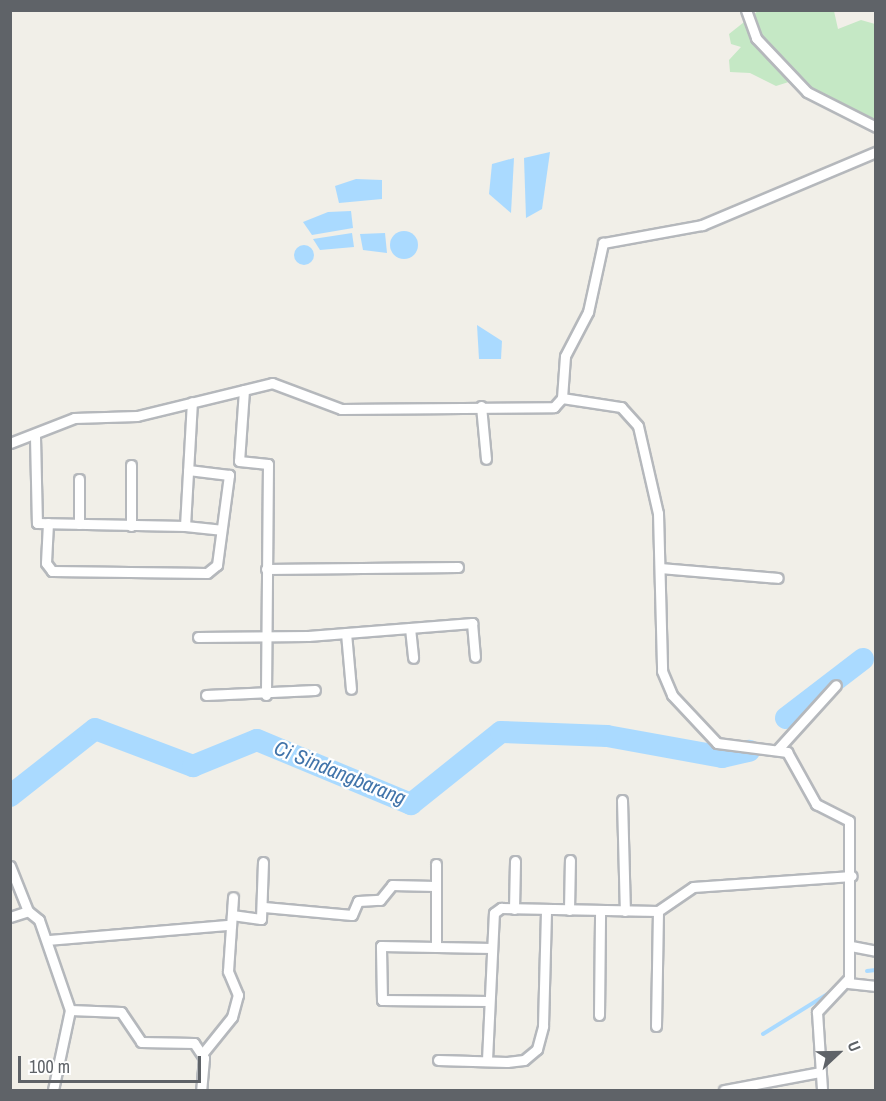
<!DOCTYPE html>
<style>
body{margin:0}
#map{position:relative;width:886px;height:1101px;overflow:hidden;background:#f1efe8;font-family:"Archivo Narrow",sans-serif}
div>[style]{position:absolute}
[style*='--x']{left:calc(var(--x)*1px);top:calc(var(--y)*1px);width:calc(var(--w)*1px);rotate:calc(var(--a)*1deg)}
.green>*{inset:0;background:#c5e8c5}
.water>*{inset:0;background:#aadaff}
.round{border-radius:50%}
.stream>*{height:4px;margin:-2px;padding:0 2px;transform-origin:2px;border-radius:2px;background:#aadaff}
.river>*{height:22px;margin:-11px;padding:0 11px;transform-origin:11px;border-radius:11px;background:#aadaff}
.roads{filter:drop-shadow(2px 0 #b5b8bc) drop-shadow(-2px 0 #b5b8bc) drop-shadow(0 2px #b5b8bc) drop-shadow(0 -2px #b5b8bc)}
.minor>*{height:9px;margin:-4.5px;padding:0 4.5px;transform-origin:4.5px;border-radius:4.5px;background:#fff}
span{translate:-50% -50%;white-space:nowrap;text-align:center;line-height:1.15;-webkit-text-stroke:4.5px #fff;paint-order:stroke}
.water-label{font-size:21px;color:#4174aa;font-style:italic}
.frame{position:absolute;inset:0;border:12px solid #5f6368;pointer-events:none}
.north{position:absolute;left:808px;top:1023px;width:60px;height:60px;-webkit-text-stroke:4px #fff;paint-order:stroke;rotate:68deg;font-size:16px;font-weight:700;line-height:24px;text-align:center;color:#5f6368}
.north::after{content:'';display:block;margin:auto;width:21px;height:27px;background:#5f6368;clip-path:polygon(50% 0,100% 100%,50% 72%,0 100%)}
.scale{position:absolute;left:18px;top:1056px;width:183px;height:27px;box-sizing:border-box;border:3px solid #5f6368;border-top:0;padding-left:8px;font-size:18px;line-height:21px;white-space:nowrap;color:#5f6368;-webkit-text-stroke:4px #fff;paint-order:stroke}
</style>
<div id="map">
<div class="green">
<div style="clip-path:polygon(758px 11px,834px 11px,838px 29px,861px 20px,875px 24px,875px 125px,857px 112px,811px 100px,804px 84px,795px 80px,776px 86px,750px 73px,730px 72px,729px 60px,741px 47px,731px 44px,729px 34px)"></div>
</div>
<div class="water">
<div style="clip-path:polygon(550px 152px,542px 209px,526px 218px,524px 158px)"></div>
<div style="clip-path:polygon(514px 158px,511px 213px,489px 194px,492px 164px)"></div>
<div style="clip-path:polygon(356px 179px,382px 180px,382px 199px,339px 203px,335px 186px)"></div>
<div style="clip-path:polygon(351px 211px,353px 228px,312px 235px,303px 222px,328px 212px)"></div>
<div class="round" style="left:390px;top:231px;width:28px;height:28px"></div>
<div style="clip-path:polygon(352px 233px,354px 247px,320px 250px,313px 239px)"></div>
<div style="clip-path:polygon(385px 233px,387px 253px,363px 250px,360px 234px)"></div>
<div class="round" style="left:294px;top:245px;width:20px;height:20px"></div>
<div style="clip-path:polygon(477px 325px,502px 341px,501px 359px,479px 359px)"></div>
</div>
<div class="stream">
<div style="--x:867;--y:971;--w:9;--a:-6"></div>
<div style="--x:763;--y:1034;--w:78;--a:-31.8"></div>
</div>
<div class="river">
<div style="--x:786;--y:718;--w:97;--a:-37.5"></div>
<div style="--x:10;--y:796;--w:108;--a:-38.2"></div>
<div style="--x:95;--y:729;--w:105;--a:20.7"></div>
<div style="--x:193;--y:766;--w:69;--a:-22.1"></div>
<div style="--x:257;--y:740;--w:167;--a:22.6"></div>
<div style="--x:411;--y:804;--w:115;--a:-38.7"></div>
<div style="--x:501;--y:732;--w:106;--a:2.2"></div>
<div style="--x:607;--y:736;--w:117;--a:10.3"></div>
<div style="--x:722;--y:757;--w:28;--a:-13"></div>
</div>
<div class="roads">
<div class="minor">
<div style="--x:746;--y:10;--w:30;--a:70"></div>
<div style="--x:756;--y:38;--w:74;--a:46.6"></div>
<div style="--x:807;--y:92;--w:77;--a:26.9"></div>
<div style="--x:244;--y:390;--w:71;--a:94"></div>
<div style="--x:239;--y:461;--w:29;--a:6"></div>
<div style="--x:268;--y:464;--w:231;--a:90.5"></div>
<div style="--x:562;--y:398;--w:60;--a:8.7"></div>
<div style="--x:621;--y:407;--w:25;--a:48"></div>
<div style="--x:638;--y:426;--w:89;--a:77.1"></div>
<div style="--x:658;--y:513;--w:158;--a:88.5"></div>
<div style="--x:662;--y:671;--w:26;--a:67"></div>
<div style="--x:672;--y:695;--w:66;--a:46.8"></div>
<div style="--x:717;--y:743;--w:71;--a:7.3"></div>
<div style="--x:787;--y:752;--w:60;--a:60.9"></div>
<div style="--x:816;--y:804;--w:37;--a:27"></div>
<div style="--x:849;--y:821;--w:157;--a:90"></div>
<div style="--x:849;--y:978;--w:47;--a:133.3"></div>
<div style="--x:817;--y:1012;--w:78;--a:86.3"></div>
<div style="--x:481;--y:406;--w:53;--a:84.6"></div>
<div style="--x:35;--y:437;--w:86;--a:88.7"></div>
<div style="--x:37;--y:523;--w:148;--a:1.2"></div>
<div style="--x:185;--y:526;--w:124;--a:-86.8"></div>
<div style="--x:10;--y:443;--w:69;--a:-21.3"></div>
<div style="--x:74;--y:418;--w:63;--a:-1.8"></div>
<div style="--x:137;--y:416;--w:139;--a:-13.7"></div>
<div style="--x:272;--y:383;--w:74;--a:20.6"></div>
<div style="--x:341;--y:409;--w:213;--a:-0.5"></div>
<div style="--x:554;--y:407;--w:12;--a:-48"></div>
<div style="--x:562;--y:398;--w:42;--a:-85.9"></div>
<div style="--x:565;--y:356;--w:50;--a:-62.4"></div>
<div style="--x:588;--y:312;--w:71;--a:-77.7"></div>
<div style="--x:603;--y:243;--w:101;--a:-10.3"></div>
<div style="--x:702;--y:225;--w:189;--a:-22.8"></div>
<div style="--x:48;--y:523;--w:40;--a:92.9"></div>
<div style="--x:46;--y:563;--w:10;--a:53"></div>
<div style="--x:52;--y:571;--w:155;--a:0.7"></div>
<div style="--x:207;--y:573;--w:13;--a:-39"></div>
<div style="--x:217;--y:565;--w:91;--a:-82.4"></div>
<div style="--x:229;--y:475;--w:41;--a:-173"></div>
<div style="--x:79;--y:524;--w:45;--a:-90"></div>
<div style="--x:131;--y:526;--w:61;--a:-90"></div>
<div style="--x:185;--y:526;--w:36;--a:6"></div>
<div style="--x:660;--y:568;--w:118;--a:4.8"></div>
<div style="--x:266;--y:569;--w:192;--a:-0.6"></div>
<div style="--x:410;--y:628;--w:30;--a:84"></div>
<div style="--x:346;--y:633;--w:56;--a:84.9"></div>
<div style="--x:198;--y:637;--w:110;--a:-0.5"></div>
<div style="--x:308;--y:636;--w:165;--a:-4.5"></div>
<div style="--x:472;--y:623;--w:34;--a:85"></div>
<div style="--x:206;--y:695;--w:109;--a:-2.6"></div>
<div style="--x:778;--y:749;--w:86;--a:-47.8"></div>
<div style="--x:622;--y:800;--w:111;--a:88.5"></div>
<div style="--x:10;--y:866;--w:48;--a:68.2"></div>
<div style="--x:264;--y:907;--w:88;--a:5.2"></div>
<div style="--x:352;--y:915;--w:15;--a:-67"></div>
<div style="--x:358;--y:901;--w:22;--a:-3"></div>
<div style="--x:380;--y:900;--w:19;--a:-51"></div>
<div style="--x:392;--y:885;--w:43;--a:1.3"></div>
<div style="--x:514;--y:909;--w:48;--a:-88.8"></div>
<div style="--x:569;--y:910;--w:50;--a:-88.9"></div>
<div style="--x:232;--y:915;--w:29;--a:8"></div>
<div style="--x:261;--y:919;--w:57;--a:-88"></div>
<div style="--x:10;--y:917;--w:19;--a:-18"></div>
<div style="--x:28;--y:911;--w:14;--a:39"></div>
<div style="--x:39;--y:920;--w:95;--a:71"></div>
<div style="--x:70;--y:1010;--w:82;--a:102"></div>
<div style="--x:48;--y:940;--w:181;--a:-4.8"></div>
<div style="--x:851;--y:946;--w:25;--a:11"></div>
<div style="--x:436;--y:947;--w:83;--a:-90"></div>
<div style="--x:848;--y:983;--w:28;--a:6"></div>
<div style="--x:489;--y:1001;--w:107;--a:-179.5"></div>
<div style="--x:382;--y:1000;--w:54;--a:-91.1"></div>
<div style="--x:381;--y:946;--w:111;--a:1"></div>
<div style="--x:70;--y:1010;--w:51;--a:2.2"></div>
<div style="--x:121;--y:1012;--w:36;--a:56"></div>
<div style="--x:141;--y:1042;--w:53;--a:1.1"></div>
<div style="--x:194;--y:1043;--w:18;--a:56"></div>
<div style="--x:204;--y:1058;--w:32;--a:95"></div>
<div style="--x:599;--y:1015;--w:104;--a:-89.4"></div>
<div style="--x:656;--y:1026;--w:115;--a:-89"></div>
<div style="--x:203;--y:1053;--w:46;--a:-51.1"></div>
<div style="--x:232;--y:1017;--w:23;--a:-75"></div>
<div style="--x:238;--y:995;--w:26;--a:-113"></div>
<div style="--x:228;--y:971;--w:74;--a:-86.1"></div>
<div style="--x:438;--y:1060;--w:69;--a:1.7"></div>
<div style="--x:507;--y:1062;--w:17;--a:-7"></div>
<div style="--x:524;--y:1060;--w:17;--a:-40"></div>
<div style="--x:537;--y:1049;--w:24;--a:-75"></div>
<div style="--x:543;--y:1026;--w:116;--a:-88.5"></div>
<div style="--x:487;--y:1060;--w:147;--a:-87.3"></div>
<div style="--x:494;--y:913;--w:9;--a:-36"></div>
<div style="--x:501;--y:908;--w:157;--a:1.1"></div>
<div style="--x:658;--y:911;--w:42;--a:-34.4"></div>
<div style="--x:693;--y:887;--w:159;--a:-4"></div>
<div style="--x:724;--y:1090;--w:98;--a:-10.6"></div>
</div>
</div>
<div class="water-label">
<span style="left:340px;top:773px;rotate:22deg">Ci Sindangbarang</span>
</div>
<div class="frame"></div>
<div class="north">U</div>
<div class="scale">100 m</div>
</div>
